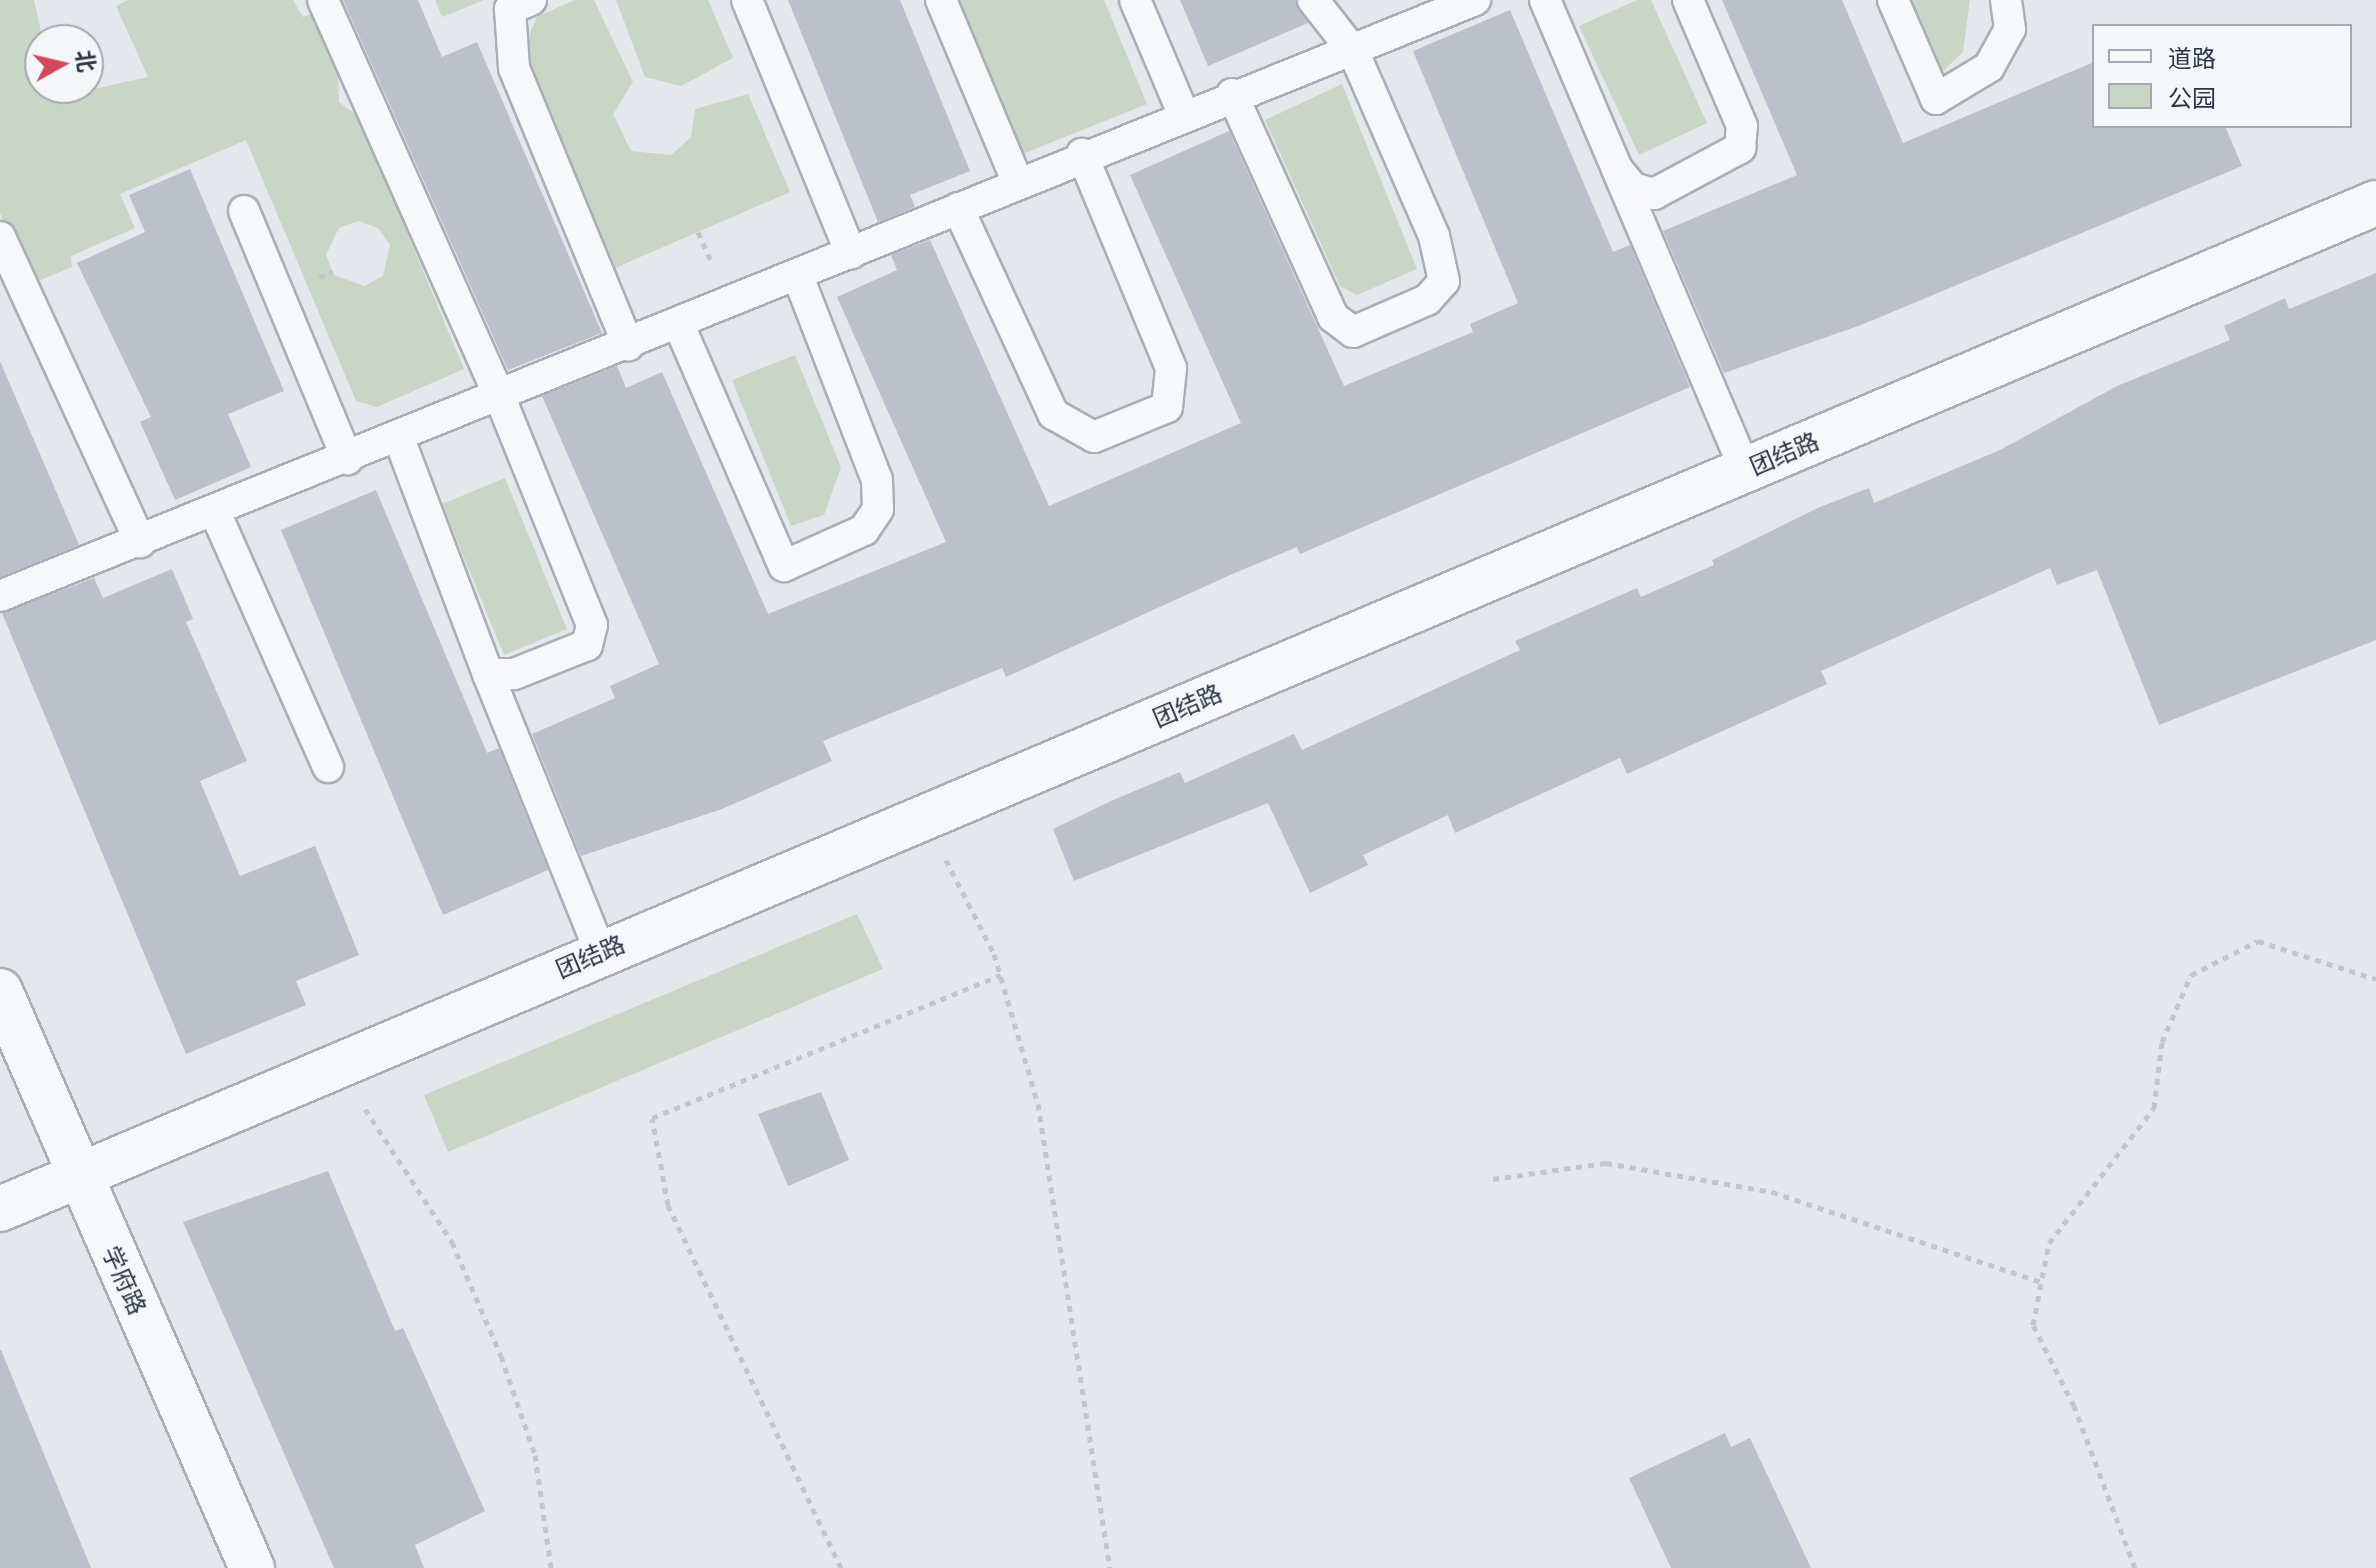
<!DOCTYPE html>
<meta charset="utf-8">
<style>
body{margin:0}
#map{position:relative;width:2376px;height:1568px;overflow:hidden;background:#e4e7ec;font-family:Commissioner,"Noto Sans SC",sans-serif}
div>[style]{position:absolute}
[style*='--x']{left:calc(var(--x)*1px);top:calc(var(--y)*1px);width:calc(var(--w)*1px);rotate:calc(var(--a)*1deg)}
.green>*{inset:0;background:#c9d6c5}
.building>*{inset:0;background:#bbc0ca}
.path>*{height:5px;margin-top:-2.5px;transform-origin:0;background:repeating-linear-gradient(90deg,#c2c5cb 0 6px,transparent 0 12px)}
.roads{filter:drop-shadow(2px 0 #a9aeb7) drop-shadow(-2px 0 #a9aeb7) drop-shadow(0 2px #a9aeb7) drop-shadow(0 -2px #a9aeb7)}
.service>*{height:30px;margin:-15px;padding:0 15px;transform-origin:15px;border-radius:15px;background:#f7f8fa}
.tertiary>*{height:44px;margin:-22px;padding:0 22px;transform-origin:22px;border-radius:22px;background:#f7f8fa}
span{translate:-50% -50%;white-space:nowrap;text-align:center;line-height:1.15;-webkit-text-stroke:6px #f4f6f9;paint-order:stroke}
.street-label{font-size:24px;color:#2b3445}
.legend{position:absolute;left:2092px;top:24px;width:260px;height:104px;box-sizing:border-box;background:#f4f6f9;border:2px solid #a4a8b1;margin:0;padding:10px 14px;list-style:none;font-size:24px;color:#2b3445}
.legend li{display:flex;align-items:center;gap:16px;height:40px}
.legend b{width:40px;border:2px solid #a4a8b1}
.north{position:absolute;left:24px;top:24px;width:80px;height:80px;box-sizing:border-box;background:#f4f6f9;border:2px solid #a4a8b1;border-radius:50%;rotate:82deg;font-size:22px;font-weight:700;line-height:32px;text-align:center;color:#2b3445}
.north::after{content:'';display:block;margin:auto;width:28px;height:36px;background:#d1495b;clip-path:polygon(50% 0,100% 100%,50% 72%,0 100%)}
</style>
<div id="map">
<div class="green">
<div style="clip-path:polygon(evenodd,0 0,34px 0,43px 40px,40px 88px,55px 88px,58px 97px,148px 77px,116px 6px,128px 0,293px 0,303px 17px,317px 12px,337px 56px,339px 102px,359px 117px,464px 369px,377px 407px,356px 401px,246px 140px,120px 194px,135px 228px,71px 256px,72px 267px,31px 284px,0 213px,0 0,358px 221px,378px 228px,390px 245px,383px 276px,364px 286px,334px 275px,326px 255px,339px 228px,358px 221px)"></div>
<div style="clip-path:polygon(435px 0,484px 0,442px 17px)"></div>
<div style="clip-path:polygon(574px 0,594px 0,633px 82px,613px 114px,631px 151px,671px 155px,691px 137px,695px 109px,748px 94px,790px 192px,615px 268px,531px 68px,527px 40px,537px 17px)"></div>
<div style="clip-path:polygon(616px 0,708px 0,733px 58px,681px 86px,645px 77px)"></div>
<div style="clip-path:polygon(959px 0,1104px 0,1147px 104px,1020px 155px)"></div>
<div style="clip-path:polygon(1637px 0,1651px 0,1707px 123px,1639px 155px,1579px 26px)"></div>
<div style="clip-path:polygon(1912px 0,1970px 0,1963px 52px,1943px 71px)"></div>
<div style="clip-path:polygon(1342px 84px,1417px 269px,1357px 295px,1340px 286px,1265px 120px)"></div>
<div style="clip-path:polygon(795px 355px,841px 467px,824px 515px,791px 526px,732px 380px)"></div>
<div style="clip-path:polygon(505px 478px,567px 629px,504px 655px,442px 504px)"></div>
<div style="clip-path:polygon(857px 914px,883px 969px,448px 1152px,424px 1095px)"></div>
</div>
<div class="building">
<div style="clip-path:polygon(343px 0,418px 0,442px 57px,477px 42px,602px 333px,508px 370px)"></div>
<div style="clip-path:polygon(788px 0,900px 0,970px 171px,910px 195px,915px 207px,878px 222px)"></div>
<div style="clip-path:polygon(1180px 0,1295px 0,1308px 23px,1208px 66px)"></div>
<div style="clip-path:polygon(1722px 0,1842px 0,1903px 143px,2094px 62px,2094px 126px,2225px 126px,2242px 166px,1861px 325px,1724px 373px,1663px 231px,1797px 175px)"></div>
<div style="clip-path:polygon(1510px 10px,1613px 252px,1630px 245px,1690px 387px,1300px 554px,1297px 547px,1230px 575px,1006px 677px,1002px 668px,823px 741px,832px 761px,722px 809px,581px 856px,532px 734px,615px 698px,610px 686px,659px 664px,542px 396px,617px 366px,626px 388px,662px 372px,768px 614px,946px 542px,837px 297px,897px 270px,891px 255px,930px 240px,1049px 506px,1241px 423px,1130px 175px,1229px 131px,1344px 386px,1473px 332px,1470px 324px,1518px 303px,1413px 51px)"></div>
<div style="clip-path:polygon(190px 169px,284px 391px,228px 414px,251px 467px,175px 500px,140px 422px,151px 417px,77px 263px,145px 232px,129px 195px)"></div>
<div style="clip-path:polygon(2376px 273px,2376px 640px,2159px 725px,2097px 570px,2057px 585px,2050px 568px,1821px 671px,1827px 684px,1627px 774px,1620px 758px,1455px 833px,1448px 815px,1363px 855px,1368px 865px,1310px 893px,1268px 803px,1074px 881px,1053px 829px,1113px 800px,1180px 772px,1185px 783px,1294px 734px,1302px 750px,1520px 650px,1515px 641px,1637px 588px,1641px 597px,1714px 565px,1712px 560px,1820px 507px,1869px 488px,1874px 503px,2000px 450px,2117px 386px,2230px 340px,2224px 326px,2285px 298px,2289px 309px)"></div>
<div style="clip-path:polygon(0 361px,79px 545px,0 577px)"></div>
<div style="clip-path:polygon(376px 490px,487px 753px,499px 748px,548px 870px,443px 915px,281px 530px)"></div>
<div style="clip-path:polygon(172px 569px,193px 619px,186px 622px,247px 761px,200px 781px,240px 876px,315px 846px,359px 955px,296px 981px,306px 1005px,186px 1054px,2px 613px,94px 578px,103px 598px)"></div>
<div style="clip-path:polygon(821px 1092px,849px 1160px,788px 1186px,758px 1114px)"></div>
<div style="clip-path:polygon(328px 1171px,395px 1331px,403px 1328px,485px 1511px,415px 1545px,424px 1568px,334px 1568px,183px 1222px)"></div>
<div style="clip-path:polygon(0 1350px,1px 1350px,91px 1568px,0 1568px)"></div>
<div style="clip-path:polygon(1725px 1433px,1731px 1447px,1750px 1438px,1811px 1568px,1671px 1568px,1629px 1478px)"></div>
</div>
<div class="path">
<div style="--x:698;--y:232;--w:35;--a:66"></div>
<div style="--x:319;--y:277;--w:15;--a:-20"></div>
<div style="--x:946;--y:860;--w:106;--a:62.9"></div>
<div style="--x:994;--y:954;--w:156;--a:73.7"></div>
<div style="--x:1038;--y:1104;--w:470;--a:81.2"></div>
<div style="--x:365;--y:1109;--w:159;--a:56.8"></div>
<div style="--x:452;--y:1242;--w:124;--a:66.7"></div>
<div style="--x:501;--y:1356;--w:105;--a:71"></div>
<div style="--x:535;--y:1455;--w:114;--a:81.9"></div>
<div style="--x:1493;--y:1179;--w:114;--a:-8.1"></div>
<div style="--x:1606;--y:1163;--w:169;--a:9.9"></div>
<div style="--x:1772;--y:1192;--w:284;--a:18.5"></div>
<div style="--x:841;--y:1568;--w:402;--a:-115.5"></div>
<div style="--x:668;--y:1205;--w:88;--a:-100.4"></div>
<div style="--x:652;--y:1118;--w:377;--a:-22.3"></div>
<div style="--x:2135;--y:1568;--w:173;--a:-110.6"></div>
<div style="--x:2074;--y:1406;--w:91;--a:-116.8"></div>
<div style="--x:2033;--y:1325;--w:84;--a:-79"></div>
<div style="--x:2049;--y:1243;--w:171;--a:-52.1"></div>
<div style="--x:2154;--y:1108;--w:66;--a:-83.1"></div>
<div style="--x:2162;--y:1042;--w:73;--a:-66.6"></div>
<div style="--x:2191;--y:975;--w:75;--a:-26.9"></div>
<div style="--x:2258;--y:941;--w:124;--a:17.9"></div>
</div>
<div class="roads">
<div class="service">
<div style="--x:323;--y:0;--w:432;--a:66"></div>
<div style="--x:499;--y:395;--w:248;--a:68"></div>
<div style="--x:592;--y:625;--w:21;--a:104"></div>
<div style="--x:587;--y:645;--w:79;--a:158.3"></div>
<div style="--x:514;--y:674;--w:26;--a:180"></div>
<div style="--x:488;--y:674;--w:252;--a:-110.7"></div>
<div style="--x:531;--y:0;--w:23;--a:157"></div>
<div style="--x:510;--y:9;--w:59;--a:86.1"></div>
<div style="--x:514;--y:68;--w:300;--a:67.6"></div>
<div style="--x:747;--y:0;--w:274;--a:67.7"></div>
<div style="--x:941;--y:0;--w:199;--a:67.2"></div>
<div style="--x:1135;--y:0;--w:123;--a:67"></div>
<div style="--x:1545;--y:0;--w:184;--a:66.9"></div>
<div style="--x:1617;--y:169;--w:25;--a:50"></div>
<div style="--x:1633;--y:188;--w:22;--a:16"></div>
<div style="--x:1654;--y:194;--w:98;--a:-28.1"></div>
<div style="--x:1740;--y:148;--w:22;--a:-85"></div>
<div style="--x:1742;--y:126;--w:137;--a:-113.2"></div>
<div style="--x:1893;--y:0;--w:108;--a:66.5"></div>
<div style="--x:1936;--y:99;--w:62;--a:-31.1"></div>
<div style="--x:1989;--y:67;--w:43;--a:-61.1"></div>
<div style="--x:2010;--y:29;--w:29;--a:-98"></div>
<div style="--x:1232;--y:94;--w:245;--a:65.6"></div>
<div style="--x:1333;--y:317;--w:25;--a:37"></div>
<div style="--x:1353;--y:332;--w:81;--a:-23.4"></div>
<div style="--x:1427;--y:300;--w:25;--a:-48"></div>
<div style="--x:1444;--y:281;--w:46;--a:-102.5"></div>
<div style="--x:1434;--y:236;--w:202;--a:-113.6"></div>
<div style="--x:1353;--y:51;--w:65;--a:-128.1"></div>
<div style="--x:1619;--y:174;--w:321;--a:66.9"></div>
<div style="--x:958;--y:208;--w:227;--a:65.2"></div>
<div style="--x:1053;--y:414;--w:47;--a:29.3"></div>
<div style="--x:1094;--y:437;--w:79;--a:-22.3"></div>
<div style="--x:1167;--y:407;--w:39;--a:-84"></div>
<div style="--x:1171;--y:368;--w:232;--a:-112.6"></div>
<div style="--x:244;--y:211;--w:269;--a:67.4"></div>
<div style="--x:0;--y:237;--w:336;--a:65.3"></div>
<div style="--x:679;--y:325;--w:263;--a:66.5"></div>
<div style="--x:784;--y:566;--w:88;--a:-24.2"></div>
<div style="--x:864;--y:530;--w:25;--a:-56"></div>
<div style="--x:878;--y:509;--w:29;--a:-92"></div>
<div style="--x:877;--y:480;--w:219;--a:-111.2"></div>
<div style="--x:215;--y:512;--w:279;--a:66.1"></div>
<div style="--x:0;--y:596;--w:1591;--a:-22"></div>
<div style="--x:488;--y:674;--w:299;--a:68"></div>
</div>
<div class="tertiary">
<div style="--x:0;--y:991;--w:630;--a:66.41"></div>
<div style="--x:0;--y:1209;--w:2580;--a:-22.95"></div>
</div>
</div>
<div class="street-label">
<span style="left:1784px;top:453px;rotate:-23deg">团结路</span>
<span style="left:1187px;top:705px;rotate:-23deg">团结路</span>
<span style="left:590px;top:956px;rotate:-23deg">团结路</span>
<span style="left:125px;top:1280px;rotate:66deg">学府路</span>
</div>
<ul class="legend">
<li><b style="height:10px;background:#f7f8fa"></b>道路</li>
<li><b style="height:22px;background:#c9d6c5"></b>公园</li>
</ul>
<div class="north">北</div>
</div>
